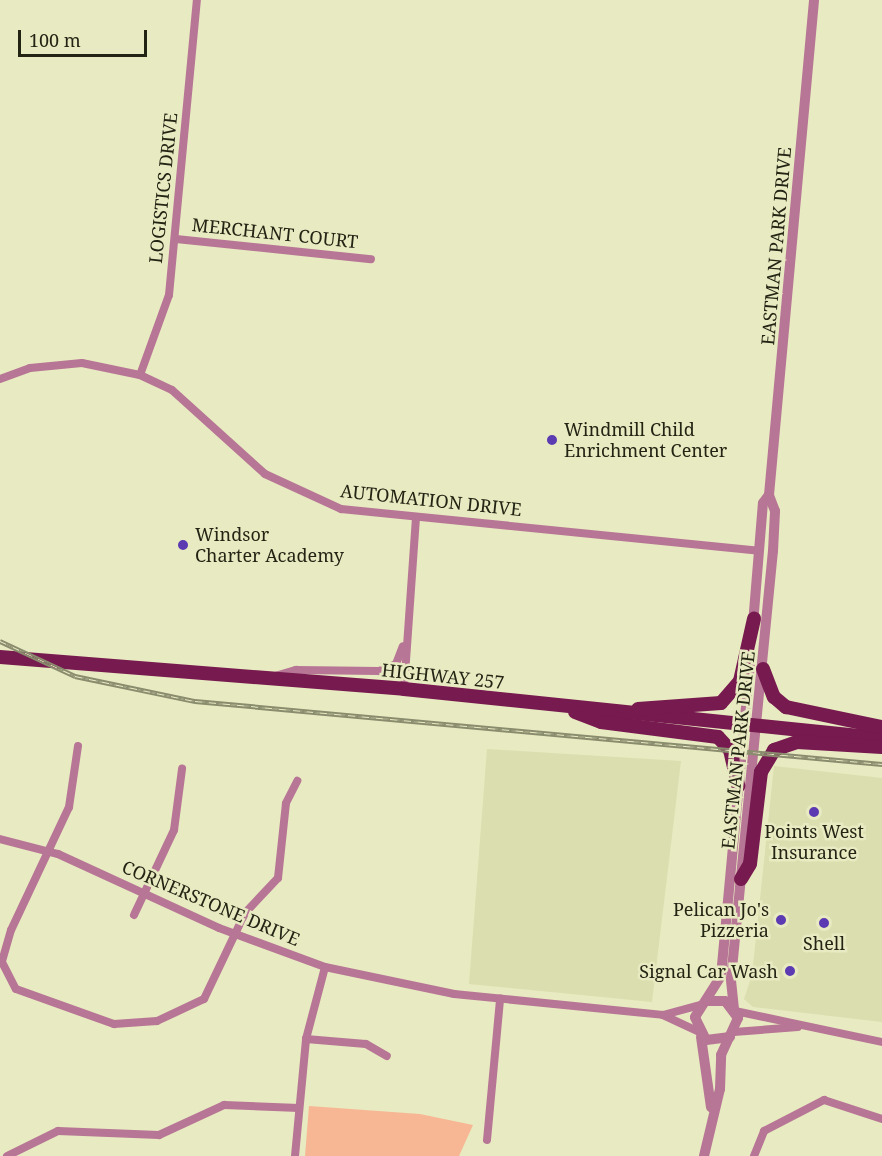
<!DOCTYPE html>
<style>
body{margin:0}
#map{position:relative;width:882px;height:1156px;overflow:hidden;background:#e8eac1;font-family:"Noto Serif",serif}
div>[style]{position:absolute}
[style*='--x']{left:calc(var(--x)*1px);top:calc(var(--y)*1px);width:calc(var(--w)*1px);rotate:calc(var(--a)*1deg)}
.built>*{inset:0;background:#dbdeae}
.green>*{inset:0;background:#f7b794}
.minor>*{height:8px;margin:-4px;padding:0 4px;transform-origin:4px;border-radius:4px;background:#b77695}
.tertiary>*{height:10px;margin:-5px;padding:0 5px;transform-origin:5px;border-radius:5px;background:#b77695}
.primary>*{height:14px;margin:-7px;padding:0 7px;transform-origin:7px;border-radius:7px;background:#771a4f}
.rail>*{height:4.5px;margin-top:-2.25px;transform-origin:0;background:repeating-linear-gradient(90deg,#e8eac1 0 7px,#8a8c6e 0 14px);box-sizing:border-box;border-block:2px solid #8a8c6e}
.dots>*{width:16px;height:16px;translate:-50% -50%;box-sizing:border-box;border:3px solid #e8eac1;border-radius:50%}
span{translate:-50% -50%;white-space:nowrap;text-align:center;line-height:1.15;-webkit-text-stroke:5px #e8eac1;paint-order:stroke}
.street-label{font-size:18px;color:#232414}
.poi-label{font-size:18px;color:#232414}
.left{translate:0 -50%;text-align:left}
.right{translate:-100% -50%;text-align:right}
.scale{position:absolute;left:18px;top:30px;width:129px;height:27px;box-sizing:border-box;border:3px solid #232414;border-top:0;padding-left:8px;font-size:18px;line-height:21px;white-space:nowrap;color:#232414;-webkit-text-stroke:4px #e8eac1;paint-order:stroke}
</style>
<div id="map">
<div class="built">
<div style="clip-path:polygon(487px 749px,681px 761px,652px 1002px,469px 984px)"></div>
<div style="clip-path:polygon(774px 766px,882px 778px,882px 1022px,753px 1007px,744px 999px,752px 975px)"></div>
</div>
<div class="green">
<div style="clip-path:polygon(309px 1106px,420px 1114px,473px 1125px,459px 1156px,305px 1156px)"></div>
</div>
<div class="minor">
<div style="--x:176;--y:239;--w:196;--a:5.9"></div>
<div style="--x:140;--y:375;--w:85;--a:-70.1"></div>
<div style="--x:169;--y:295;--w:296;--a:-84.6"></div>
<div style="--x:0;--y:379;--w:32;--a:-20"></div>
<div style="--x:30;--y:368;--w:52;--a:-5.5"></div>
<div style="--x:82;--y:363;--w:59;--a:11.7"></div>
<div style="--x:140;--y:375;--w:35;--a:25"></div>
<div style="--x:172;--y:390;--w:125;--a:42.1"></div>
<div style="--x:265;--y:474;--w:84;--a:24.7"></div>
<div style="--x:341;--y:509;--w:420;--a:5.7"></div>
<div style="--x:275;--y:676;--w:22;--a:-16"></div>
<div style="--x:296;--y:670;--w:83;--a:0.7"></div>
<div style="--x:379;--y:671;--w:18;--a:-22"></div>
<div style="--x:396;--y:664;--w:19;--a:-69"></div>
<div style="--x:404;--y:689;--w:172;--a:-86"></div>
<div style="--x:78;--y:746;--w:62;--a:98.4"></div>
<div style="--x:69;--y:807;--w:136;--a:115.2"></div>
<div style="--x:11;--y:930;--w:33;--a:106"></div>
<div style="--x:2;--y:962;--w:30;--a:63"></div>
<div style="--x:16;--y:989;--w:104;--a:19.7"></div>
<div style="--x:114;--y:1024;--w:43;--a:-4"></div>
<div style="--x:157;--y:1021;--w:52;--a:-25.1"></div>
<div style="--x:204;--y:999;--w:95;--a:-64.5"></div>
<div style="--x:245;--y:913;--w:48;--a:-46.7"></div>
<div style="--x:278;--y:878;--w:75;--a:-83.9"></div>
<div style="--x:286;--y:803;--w:25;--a:-63"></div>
<div style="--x:0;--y:839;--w:60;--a:14.5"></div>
<div style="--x:58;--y:854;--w:177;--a:24.7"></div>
<div style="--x:219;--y:928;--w:113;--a:20.2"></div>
<div style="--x:325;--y:967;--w:132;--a:11.8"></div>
<div style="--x:454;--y:994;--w:210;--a:5.7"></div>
<div style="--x:663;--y:1015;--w:38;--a:25"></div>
<div style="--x:134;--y:915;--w:94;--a:-64.8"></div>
<div style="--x:174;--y:830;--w:62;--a:-82.5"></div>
<div style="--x:735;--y:1011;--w:150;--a:11.9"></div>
<div style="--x:663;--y:1015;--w:39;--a:-15"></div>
<div style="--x:734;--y:1032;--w:64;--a:-4.5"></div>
<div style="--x:306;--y:1039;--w:60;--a:4.8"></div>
<div style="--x:366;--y:1044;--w:24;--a:30"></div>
<div style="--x:487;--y:1140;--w:142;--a:-84.7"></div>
<div style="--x:7;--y:1156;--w:57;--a:-26.1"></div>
<div style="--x:58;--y:1131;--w:101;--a:2.3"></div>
<div style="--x:159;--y:1135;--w:72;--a:-24.8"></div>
<div style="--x:224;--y:1105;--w:75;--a:2.3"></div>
<div style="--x:295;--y:1156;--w:118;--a:-84.6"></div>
<div style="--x:306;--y:1039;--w:74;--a:-75.2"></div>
<div style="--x:754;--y:1156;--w:27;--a:-68"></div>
<div style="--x:764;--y:1131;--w:68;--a:-27.3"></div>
<div style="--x:824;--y:1100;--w:61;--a:18.1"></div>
</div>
<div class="tertiary">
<div style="--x:753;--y:624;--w:121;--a:-85.3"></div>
<div style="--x:763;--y:503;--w:10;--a:-53"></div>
<div style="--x:734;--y:1009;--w:30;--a:-96"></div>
<div style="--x:731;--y:979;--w:430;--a:-84.4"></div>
<div style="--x:773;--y:551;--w:40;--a:-87.1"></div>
<div style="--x:775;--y:511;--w:17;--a:-111"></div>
<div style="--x:769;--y:495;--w:497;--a:-84.8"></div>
<div style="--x:701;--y:1037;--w:71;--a:81.9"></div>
<div style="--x:730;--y:1037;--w:24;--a:173"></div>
<div style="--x:706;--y:1040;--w:25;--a:-116"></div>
<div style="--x:695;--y:1017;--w:49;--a:-57.6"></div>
<div style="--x:721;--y:976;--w:316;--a:-84.7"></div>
<div style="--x:704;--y:1156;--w:69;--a:-76.6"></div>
<div style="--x:720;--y:1089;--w:34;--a:-88"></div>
<div style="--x:721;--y:1055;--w:41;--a:-65.3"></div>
<div style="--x:738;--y:1018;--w:21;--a:-127"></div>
<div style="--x:725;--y:1001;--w:18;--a:180"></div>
</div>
<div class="primary">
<div style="--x:0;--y:657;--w:405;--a:4.5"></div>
<div style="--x:404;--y:689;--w:481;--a:5.9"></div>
<div style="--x:763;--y:669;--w:30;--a:69"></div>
<div style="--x:774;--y:697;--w:16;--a:40"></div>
<div style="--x:786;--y:707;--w:98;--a:11.8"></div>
<div style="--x:638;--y:709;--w:83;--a:-4.1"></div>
<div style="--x:721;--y:703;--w:29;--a:-49"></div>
<div style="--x:740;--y:681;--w:64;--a:-77.3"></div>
<div style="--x:575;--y:712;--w:28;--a:21"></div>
<div style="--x:601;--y:722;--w:118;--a:7.3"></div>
<div style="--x:718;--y:737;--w:18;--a:47"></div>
<div style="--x:730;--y:750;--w:37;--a:77"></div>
<div style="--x:741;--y:879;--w:17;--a:-59"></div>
<div style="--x:750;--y:864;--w:93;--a:-83.2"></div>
<div style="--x:761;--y:772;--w:26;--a:-59"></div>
<div style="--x:774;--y:750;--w:24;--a:-19"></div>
<div style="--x:797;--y:742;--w:85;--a:3.4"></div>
</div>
<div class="rail">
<div style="--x:0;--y:641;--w:83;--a:25"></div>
<div style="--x:75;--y:676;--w:123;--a:11.8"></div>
<div style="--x:195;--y:701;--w:690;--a:5.24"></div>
</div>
<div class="dots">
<div style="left:552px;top:440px;background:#5b3ab2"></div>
<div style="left:183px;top:545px;background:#5b3ab2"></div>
<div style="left:814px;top:812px;background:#5b3ab2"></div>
<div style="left:781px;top:920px;background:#5b3ab2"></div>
<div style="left:824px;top:923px;background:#5b3ab2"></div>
<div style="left:790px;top:971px;background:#5b3ab2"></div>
</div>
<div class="street-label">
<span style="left:163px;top:188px;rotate:-84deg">LOGISTICS DRIVE</span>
<span style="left:275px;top:233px;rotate:6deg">MERCHANT COURT</span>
<span style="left:776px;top:246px;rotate:-85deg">EASTMAN PARK DRIVE</span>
<span style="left:431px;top:500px;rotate:6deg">AUTOMATION DRIVE</span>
<span style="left:443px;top:676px;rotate:6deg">HIGHWAY 257</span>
<span style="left:738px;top:750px;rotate:-84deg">EASTMAN PARK DRIVE</span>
<span style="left:211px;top:903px;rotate:23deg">CORNERSTONE DRIVE</span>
</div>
<div class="poi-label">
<span class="left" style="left:564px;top:440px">Windmill Child<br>Enrichment Center</span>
<span class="left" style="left:195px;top:545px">Windsor<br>Charter Academy</span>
<span style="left:814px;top:842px">Points West<br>Insurance</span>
<span class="right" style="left:769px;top:920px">Pelican Jo's<br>Pizzeria</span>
<span style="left:824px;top:943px">Shell</span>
<span class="right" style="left:778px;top:971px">Signal Car Wash</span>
</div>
<div class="scale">100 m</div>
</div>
